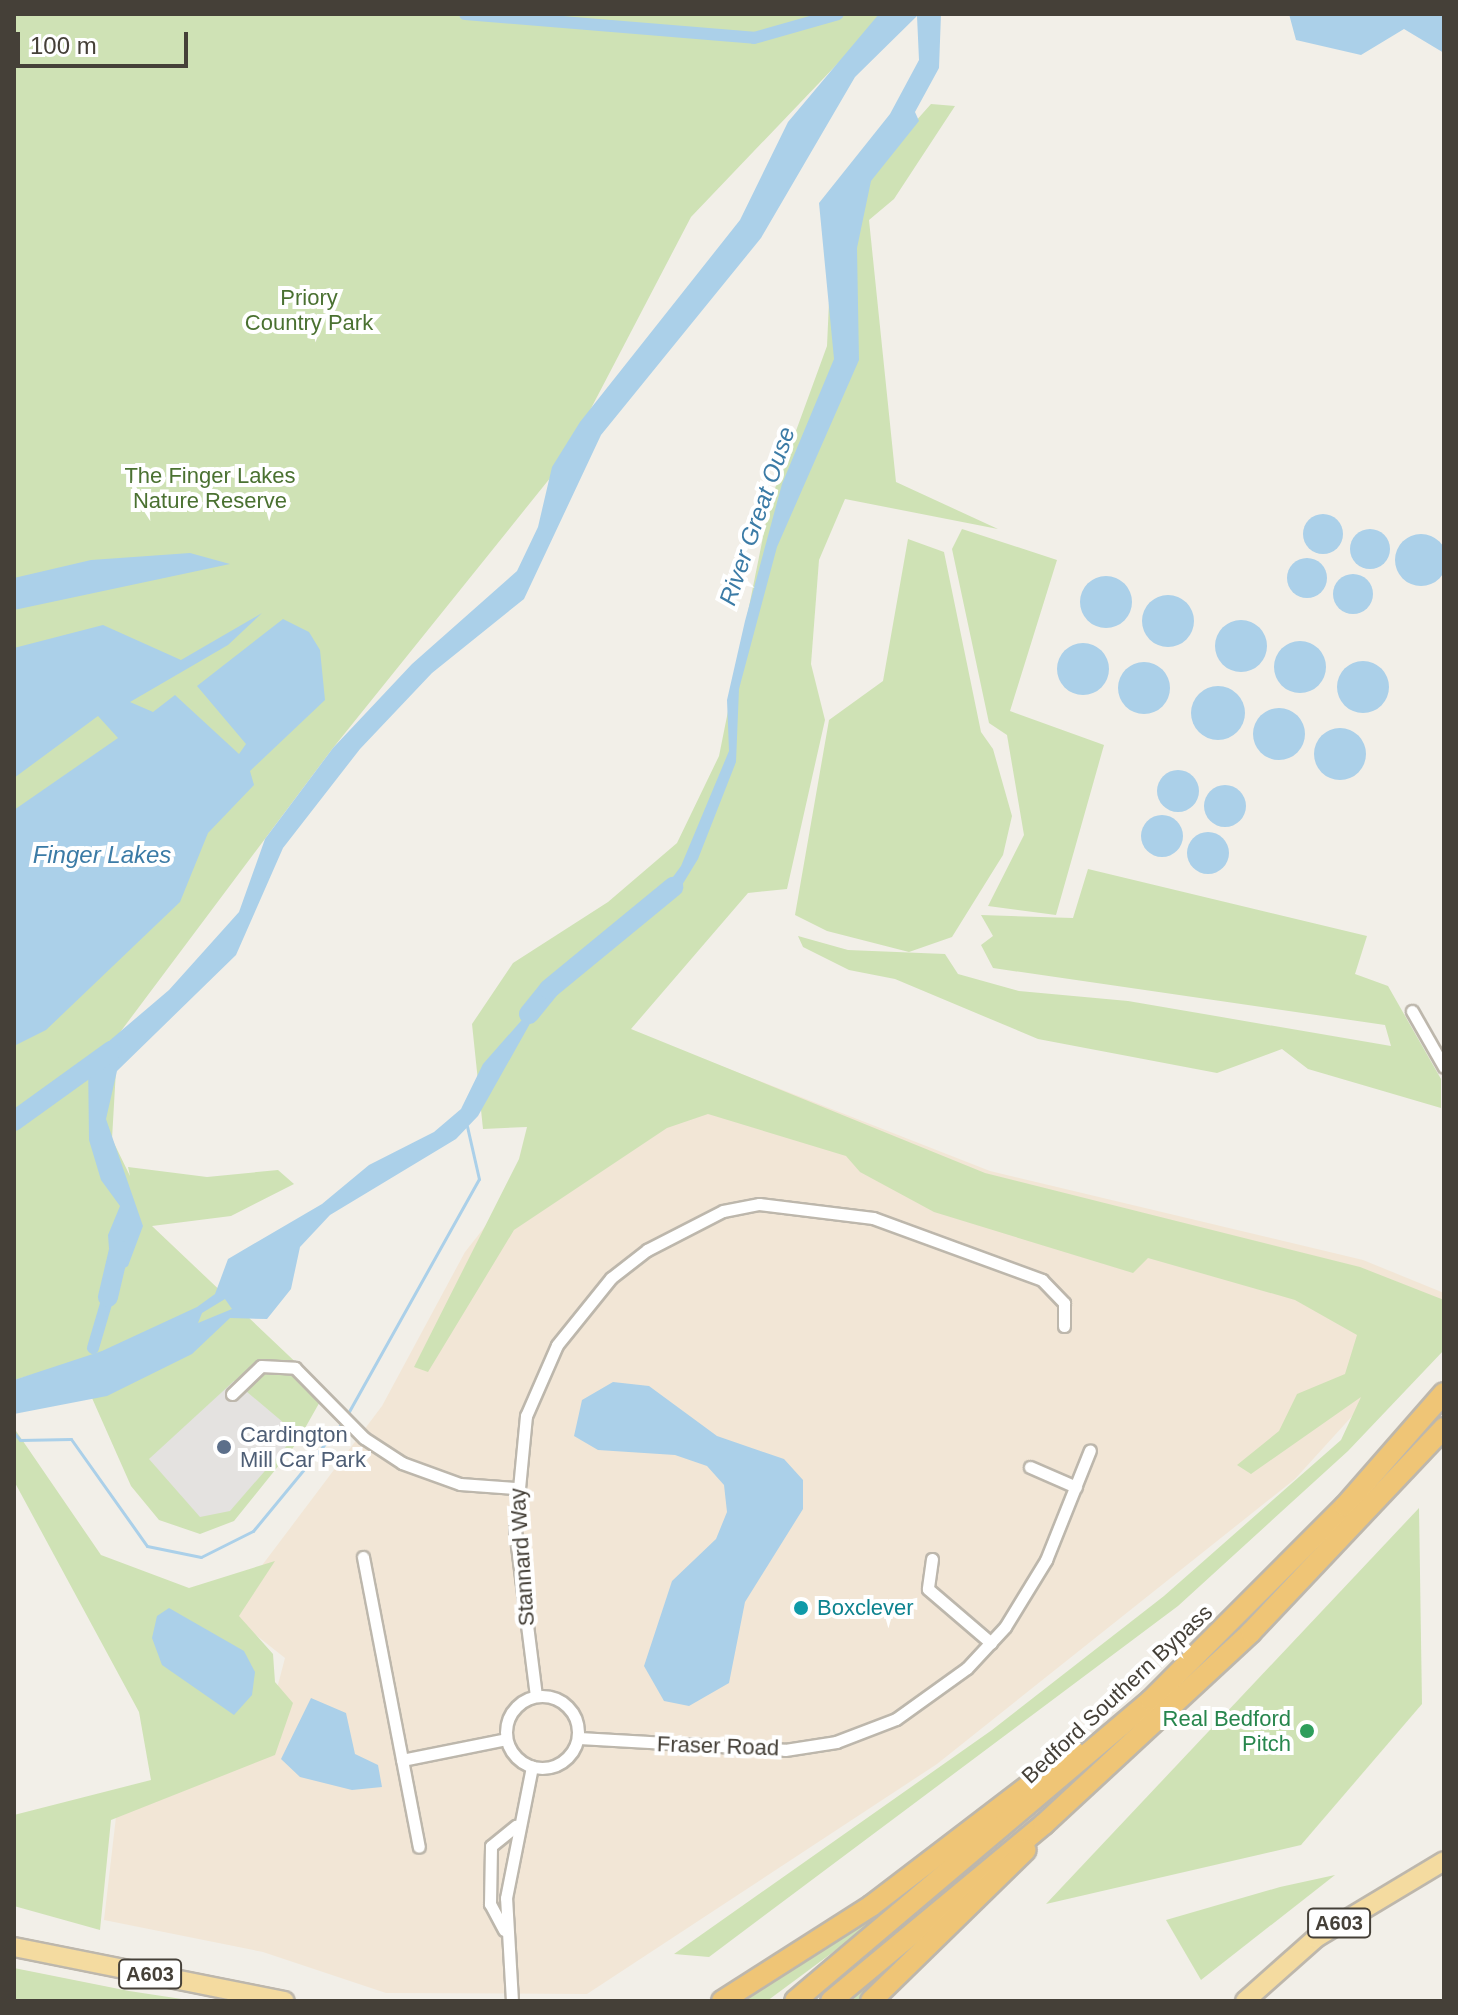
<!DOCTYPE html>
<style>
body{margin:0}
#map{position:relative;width:1458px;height:2015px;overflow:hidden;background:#f2efe8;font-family:Helvetica,sans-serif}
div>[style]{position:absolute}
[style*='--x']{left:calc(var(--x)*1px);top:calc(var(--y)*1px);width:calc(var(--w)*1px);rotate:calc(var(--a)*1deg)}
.commercial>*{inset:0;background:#f2e6d6}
.green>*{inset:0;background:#cfe2b5}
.parking>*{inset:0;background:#e4e2e0}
.water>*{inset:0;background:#abd0e9}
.round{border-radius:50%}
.stream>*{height:3px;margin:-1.5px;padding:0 1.5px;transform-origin:1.5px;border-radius:1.5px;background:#abd0e9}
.canal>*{height:12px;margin:-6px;padding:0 6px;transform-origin:6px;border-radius:6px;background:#abd0e9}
.river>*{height:20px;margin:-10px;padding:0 10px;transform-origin:10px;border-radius:10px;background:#abd0e9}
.roads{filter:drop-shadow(2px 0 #bdb7ac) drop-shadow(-2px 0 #bdb7ac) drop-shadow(0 2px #bdb7ac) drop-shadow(0 -2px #bdb7ac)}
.street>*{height:11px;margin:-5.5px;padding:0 5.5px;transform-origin:5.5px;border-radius:5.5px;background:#fff}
.street>.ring{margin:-5.5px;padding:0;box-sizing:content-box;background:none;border:11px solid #fff;border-radius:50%}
.primary>*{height:18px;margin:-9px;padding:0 9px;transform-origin:9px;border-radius:9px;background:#f4dba0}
.highway>*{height:20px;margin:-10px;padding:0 10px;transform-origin:10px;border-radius:10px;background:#efc576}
.dots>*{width:22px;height:22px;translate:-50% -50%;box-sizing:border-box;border:4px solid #fff;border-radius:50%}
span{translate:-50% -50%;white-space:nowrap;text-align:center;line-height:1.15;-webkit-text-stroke:8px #fff;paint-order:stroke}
.shield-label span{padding:2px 6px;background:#fff;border:2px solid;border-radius:6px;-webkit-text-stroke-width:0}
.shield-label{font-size:20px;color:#454038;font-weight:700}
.park-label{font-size:22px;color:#4a7131}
.service-label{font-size:22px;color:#4e5e75}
.left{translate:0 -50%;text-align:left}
.street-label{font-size:22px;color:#454038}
.culture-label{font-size:22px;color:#0d838f}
.leisure-label{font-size:22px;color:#27864d}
.right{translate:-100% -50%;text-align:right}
.water-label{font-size:24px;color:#3b7ba6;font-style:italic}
.frame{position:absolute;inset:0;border:16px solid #454038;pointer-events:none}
.scale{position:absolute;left:16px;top:32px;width:172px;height:36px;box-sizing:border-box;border:4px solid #454038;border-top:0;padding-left:10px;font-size:24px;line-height:28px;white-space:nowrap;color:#454038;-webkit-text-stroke:6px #fff;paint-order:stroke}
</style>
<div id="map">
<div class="commercial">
<div style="clip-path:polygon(637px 1033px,990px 1171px,1363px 1260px,1444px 1293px,1444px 1315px,1295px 1479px,937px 1764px,587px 1994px,386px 1993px,263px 1952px,104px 1920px,116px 1817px,259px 1757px,285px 1658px,227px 1612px,382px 1406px,465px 1252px)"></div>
</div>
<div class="green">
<div style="clip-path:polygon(14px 14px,885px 14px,691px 217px,563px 462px,333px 748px,118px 1035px,112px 1139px,130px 1176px,128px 1167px,207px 1177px,278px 1170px,294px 1184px,231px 1216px,152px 1226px,326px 1391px,296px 1444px,234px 1521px,200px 1534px,159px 1520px,131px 1486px,76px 1362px,14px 1380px)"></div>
<div style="clip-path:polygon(931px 104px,955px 106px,894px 199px,869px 220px,896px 482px,998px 529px,845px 499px,819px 560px,811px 664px,825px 720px,787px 889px,748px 893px,631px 1029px,985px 1173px,1360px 1267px,1444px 1300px,1444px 1350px,1348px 1451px,1178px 1606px,709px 1957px,674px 1954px,992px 1730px,1164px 1596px,1341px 1440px,1361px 1397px,1251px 1474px,1237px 1465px,1279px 1431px,1297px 1394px,1345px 1374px,1357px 1335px,1295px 1300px,1148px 1258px,1133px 1273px,934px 1212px,860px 1172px,846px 1156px,708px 1114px,667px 1128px,514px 1230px,428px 1372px,414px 1367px,519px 1159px,527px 1127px,483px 1129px,472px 1024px,513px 963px,608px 902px,677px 843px,719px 756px,770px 502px,827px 346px,833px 214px)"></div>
<div style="clip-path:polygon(962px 529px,1057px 560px,1010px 711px,1104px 745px,1056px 915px,988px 906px,1024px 835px,1007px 735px,989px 723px,952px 549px)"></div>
<div style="clip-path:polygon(908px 539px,944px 552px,981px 732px,993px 749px,1012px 816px,1003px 855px,952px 937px,909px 952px,827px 931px,795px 915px,829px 720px,883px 681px)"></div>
<div style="clip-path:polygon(1088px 869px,1367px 936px,1355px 974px,1388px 986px,1441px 1079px,1441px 1108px,1308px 1069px,1282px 1049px,1217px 1073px,1038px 1039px,895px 979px,849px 970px,803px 947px,798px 936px,848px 950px,945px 954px,958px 974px,1019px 991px,1128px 1001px,1391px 1046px,1385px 1025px,993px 968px,981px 945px,993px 936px,981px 915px,1073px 918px)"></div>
<div style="clip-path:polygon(14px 1428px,101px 1555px,189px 1588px,275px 1561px,239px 1616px,273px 1654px,275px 1682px,293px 1703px,275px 1755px,111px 1820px,100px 1930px,14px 1906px,14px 1815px,151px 1780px,139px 1712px,14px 1481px)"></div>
<div style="clip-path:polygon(1419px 1508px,1422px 1704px,1301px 1845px,1046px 1904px)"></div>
<div style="clip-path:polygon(959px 1851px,963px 1856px,767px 2001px,736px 2001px)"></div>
<div style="clip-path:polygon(1335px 1875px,1201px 1980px,1166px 1920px,1280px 1887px)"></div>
<div style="clip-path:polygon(915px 1939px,920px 1943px,858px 2001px,838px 2001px)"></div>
<div style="clip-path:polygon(14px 1968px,129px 1991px,195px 2001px,14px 2001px)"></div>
</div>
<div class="parking">
<div style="clip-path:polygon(234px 1381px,297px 1434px,230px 1511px,200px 1517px,149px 1459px)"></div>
</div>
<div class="water">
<div style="clip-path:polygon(879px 14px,941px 14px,939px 68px,915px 112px,919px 121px,871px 181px,857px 248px,859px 360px,777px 547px,739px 689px,736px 762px,698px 859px,676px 895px,613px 938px,654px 903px,681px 866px,729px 751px,727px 700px,745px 621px,782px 484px,834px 359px,819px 203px,890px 114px,919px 60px,917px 16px,855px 77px,761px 238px,601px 435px,524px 599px,432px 673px,360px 749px,283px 848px,236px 955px,117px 1071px,106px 1119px,143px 1226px,128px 1266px,111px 1276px,108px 1235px,120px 1206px,101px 1180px,89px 1140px,88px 1059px,169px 990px,239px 912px,265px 839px,333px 748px,412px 664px,517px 571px,538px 527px,552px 467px,580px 422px,740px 220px,788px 122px)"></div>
<div style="clip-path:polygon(1289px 14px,1444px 14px,1444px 53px,1404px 29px,1361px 55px,1296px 40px)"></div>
<div class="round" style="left:1303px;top:514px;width:40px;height:40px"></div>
<div class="round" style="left:1350px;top:529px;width:40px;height:40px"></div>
<div class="round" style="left:1395px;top:534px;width:52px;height:52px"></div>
<div style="clip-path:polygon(190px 553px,230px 564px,14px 610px,14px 578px,91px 560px)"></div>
<div class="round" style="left:1287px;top:558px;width:40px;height:40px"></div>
<div class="round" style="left:1333px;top:574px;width:40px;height:40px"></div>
<div class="round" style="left:1080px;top:576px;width:52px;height:52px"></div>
<div class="round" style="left:1142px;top:595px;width:52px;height:52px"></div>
<div style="clip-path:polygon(262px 613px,228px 645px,130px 702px,153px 712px,175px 695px,239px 754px,246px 744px,197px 686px,283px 619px,309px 632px,320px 650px,325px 700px,250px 771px,254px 785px,208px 833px,180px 902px,46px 1030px,14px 1046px,14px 810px,118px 738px,98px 716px,14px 778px,14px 648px,103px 625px,181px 660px)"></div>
<div class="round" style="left:1215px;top:620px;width:52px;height:52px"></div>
<div class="round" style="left:1274px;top:641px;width:52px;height:52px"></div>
<div class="round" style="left:1057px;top:643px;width:52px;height:52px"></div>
<div class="round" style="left:1337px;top:661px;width:52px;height:52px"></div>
<div class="round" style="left:1118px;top:662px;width:52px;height:52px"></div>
<div class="round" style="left:1191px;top:686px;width:54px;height:54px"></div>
<div class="round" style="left:1253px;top:708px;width:52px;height:52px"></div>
<div class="round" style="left:1314px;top:728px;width:52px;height:52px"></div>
<div class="round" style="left:1157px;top:770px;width:42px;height:42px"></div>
<div class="round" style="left:1204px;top:785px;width:42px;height:42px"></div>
<div class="round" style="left:1141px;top:815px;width:42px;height:42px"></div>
<div class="round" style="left:1187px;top:832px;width:42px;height:42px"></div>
<div style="clip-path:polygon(evenodd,550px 988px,478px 1116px,456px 1139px,330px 1215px,300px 1247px,291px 1289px,267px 1319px,230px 1318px,192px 1354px,107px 1396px,14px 1414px,14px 1380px,102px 1351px,197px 1307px,215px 1294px,228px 1259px,322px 1204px,369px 1165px,434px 1132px,461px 1109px,483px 1064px,550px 988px,225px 1299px,232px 1309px,198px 1323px,202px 1313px,225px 1299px)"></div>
<div style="clip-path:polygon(613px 1382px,649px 1386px,717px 1436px,784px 1459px,803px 1480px,803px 1509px,745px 1602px,729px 1683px,689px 1706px,664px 1701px,644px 1666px,672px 1581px,716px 1539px,727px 1512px,724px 1485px,707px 1466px,675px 1455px,598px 1450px,574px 1436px,582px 1400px)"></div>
<div style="clip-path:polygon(169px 1608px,244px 1651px,255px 1672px,252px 1695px,234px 1715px,162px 1665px,152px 1638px,157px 1616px)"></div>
<div style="clip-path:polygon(311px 1698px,346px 1713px,355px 1754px,378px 1765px,382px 1787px,352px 1790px,300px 1777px,281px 1759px)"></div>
</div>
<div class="stream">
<div style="--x:347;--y:1415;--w:270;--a:-60.8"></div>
<div style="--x:479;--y:1179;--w:54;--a:-102.8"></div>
<div style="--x:14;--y:1433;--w:9;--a:49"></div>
<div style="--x:20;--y:1440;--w:51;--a:-1.1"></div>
<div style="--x:71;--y:1439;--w:131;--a:54.6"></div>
<div style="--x:147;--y:1546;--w:55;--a:11.5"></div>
<div style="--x:201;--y:1557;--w:58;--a:-26.6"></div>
<div style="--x:253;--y:1531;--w:141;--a:-50.5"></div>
</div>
<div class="canal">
<div style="--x:465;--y:14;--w:290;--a:4.7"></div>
<div style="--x:754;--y:38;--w:87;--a:-15.9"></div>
<div style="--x:93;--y:1348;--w:53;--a:-73.6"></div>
</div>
<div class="river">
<div style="--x:529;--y:1014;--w:32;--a:-51"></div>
<div style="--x:549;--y:989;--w:161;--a:-39.4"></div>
<div style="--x:14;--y:1121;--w:120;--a:-35.8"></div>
<div style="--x:108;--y:1297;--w:48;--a:-76.8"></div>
</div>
<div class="roads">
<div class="street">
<div style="--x:1412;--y:1011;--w:64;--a:60.3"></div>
<div style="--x:232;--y:1394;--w:40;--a:-44"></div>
<div style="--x:261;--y:1366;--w:34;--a:3"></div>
<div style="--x:295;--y:1368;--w:98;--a:45.4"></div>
<div style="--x:364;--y:1438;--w:45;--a:33.3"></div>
<div style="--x:402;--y:1463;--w:62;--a:19.9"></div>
<div style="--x:460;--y:1484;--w:55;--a:4.2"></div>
<div style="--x:1030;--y:1467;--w:50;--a:23.5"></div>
<div style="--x:363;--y:1557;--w:295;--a:79.1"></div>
<div style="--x:932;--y:1559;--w:30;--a:98"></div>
<div style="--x:928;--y:1589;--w:83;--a:40.6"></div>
<div class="ring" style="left:506px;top:1696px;width:61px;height:61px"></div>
<div style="--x:536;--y:1696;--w:167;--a:-97.2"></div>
<div style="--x:515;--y:1530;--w:115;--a:-84.5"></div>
<div style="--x:526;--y:1416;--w:77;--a:-66.4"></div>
<div style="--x:557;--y:1345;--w:86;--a:-51.1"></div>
<div style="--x:611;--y:1278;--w:46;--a:-37.9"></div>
<div style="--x:647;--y:1250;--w:85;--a:-27.2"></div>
<div style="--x:723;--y:1211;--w:37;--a:-11"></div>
<div style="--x:759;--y:1204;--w:115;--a:7"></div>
<div style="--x:873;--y:1218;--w:180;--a:20.1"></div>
<div style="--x:1042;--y:1280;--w:32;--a:46"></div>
<div style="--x:1064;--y:1303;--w:23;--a:90"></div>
<div style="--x:579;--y:1738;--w:206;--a:3.3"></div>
<div style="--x:785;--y:1750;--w:52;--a:-8.9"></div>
<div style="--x:836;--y:1742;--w:64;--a:-21"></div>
<div style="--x:896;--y:1719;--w:87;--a:-35.7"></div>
<div style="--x:967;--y:1668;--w:56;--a:-47.2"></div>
<div style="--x:1005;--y:1627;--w:79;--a:-58.5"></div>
<div style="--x:1046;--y:1560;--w:118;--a:-68.2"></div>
<div style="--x:402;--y:1760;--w:106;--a:-11.4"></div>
<div style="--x:504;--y:1930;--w:30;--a:-118"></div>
<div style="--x:490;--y:1904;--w:58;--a:-89"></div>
<div style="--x:491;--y:1846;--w:32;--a:-39"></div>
<div style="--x:512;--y:2001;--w:103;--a:-93.3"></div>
<div style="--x:506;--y:1898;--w:134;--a:-78.8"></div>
</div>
<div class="primary">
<div style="--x:14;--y:1947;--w:276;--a:11.3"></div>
<div style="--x:1245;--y:2001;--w:95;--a:-41.6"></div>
<div style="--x:1316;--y:1938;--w:149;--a:-31"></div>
</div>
<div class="highway">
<div style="--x:722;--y:2001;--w:177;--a:-32.5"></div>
<div style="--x:871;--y:1906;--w:255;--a:-37.4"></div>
<div style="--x:795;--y:2001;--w:466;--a:-40.2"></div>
<div style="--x:1151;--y:1700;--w:274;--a:-45"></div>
<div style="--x:1345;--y:1506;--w:150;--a:-48.8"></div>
<div style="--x:831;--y:2001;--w:277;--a:-39.7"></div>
<div style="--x:1044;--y:1824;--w:282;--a:-42.8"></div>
<div style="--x:1251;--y:1632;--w:281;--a:-46.6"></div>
<div style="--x:871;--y:2001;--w:216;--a:-44.3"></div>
</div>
</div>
<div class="dots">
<div style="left:224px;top:1447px;background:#5c6f8a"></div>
<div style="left:801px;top:1608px;background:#0f9aa8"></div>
<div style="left:1307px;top:1731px;background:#2e9e5b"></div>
</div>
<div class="shield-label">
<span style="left:1339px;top:1923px">A603</span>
<span style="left:150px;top:1974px">A603</span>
</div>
<div class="park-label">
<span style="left:309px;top:310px">Priory<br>Country Park</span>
<span style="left:210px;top:488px">The Finger Lakes<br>Nature Reserve</span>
</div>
<div class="service-label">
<span class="left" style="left:240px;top:1447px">Cardington<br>Mill Car Park</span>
</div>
<div class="street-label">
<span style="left:522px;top:1557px;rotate:-94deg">Stannard Way</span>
<span style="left:1117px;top:1694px;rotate:-43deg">Bedford Southern Bypass</span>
<span style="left:718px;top:1746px;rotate:2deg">Fraser Road</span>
</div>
<div class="culture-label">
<span class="left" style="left:817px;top:1608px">Boxclever</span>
</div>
<div class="leisure-label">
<span class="right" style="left:1291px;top:1731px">Real Bedford<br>Pitch</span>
</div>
<div class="water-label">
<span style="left:757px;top:516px;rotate:-71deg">River Great Ouse</span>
<span style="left:102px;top:855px">Finger Lakes</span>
</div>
<div class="frame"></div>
<div class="scale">100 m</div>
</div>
